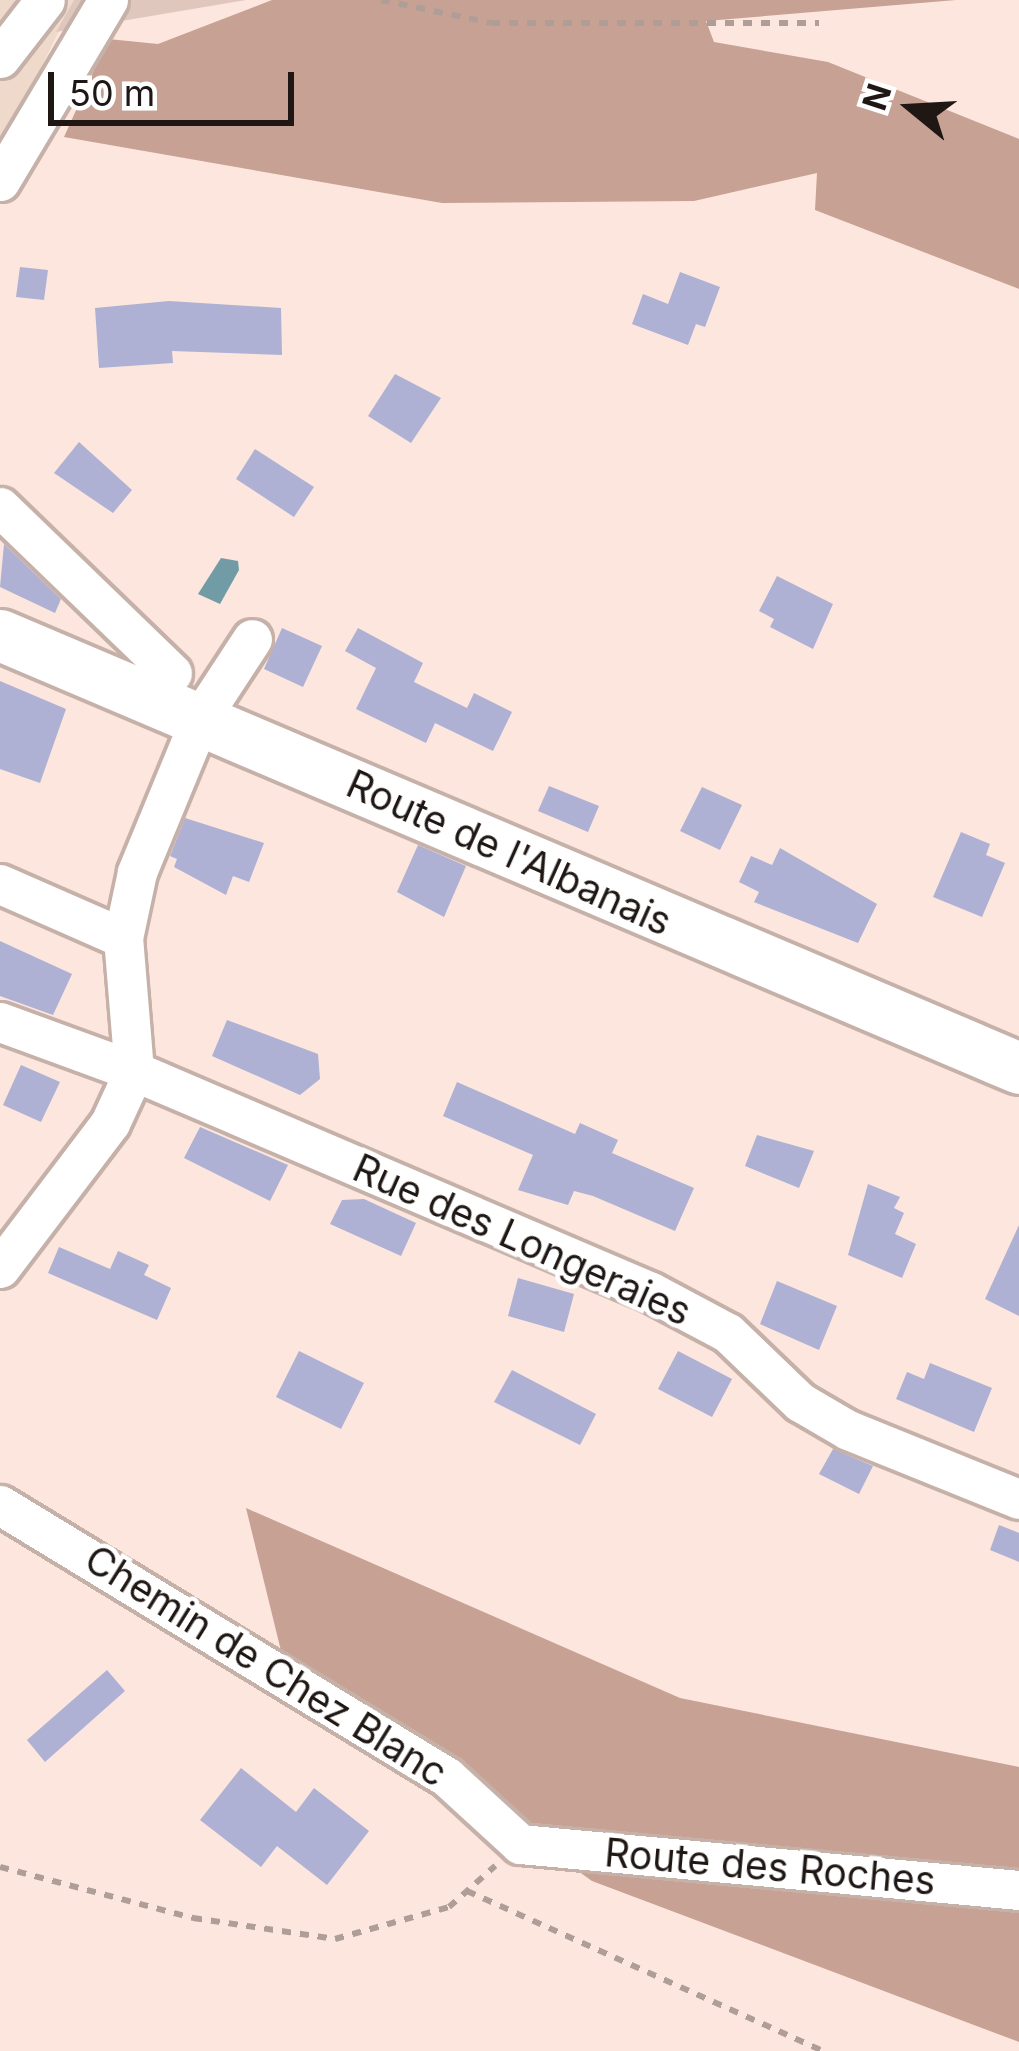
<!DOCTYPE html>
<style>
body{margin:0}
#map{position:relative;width:1019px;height:2051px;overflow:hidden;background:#fce6de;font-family:Inter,sans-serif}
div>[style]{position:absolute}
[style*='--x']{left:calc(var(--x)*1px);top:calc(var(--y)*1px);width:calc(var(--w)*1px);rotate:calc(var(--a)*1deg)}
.commercial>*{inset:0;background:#eed9cb}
.green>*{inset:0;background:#dfc7be}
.forest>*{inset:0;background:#c7a193}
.water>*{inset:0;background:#719ca6}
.building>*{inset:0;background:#aeb1d3}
.path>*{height:6px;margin-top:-3px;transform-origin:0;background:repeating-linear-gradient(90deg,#af9e98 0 9px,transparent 0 18px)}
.roads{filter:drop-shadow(3px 0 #c6b1a9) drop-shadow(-3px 0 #c6b1a9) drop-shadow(0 3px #c6b1a9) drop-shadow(0 -3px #c6b1a9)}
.minor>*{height:39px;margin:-19.5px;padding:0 19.5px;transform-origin:19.5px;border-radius:19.5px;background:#fff}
.major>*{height:51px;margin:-25.5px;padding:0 25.5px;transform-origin:25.5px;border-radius:25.5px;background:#fff}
span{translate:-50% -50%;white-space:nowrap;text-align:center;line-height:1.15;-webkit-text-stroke:9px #fff;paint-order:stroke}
.street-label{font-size:39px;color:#1e1714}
.north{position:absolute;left:851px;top:48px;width:120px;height:120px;-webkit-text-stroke:9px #fff;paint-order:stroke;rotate:288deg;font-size:33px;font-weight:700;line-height:48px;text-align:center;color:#1e1714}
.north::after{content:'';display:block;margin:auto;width:42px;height:54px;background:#1e1714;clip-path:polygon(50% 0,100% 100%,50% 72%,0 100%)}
.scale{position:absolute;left:48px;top:72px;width:246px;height:54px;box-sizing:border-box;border:6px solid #1e1714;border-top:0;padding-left:15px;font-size:36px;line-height:42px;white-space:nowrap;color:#1e1714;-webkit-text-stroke:9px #fff;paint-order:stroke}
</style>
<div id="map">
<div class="commercial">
<div style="clip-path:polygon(0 0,74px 0,0 152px)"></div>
</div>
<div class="green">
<div style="clip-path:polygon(74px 0,246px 0,56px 32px)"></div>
</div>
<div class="forest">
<div style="clip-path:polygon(272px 0,956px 0,706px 21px,714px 42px,828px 62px,1019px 139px,1019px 289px,815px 210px,817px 173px,694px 201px,442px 203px,64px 137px,108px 39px,158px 44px)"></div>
<div style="clip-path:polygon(246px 1508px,680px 1698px,1019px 1767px,1019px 2042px,592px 1881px,283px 1659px)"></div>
</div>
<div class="water">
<div style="clip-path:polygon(221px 558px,238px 561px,239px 570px,220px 604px,198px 594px)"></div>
</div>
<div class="building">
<div style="clip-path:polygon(20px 267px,48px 270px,44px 300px,16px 297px)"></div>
<div style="clip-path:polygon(680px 272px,720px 287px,705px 327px,696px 324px,688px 345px,632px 324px,643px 294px,668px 304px)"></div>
<div style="clip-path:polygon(169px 301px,281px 308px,282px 355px,172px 351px,173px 363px,99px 368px,95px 308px)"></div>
<div style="clip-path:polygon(395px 374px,441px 398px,411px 443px,368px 416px)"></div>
<div style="clip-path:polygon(79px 442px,132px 490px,113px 513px,54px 473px)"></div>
<div style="clip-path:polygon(255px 449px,314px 487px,294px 517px,236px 479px)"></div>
<div style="clip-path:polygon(4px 544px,61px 599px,55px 613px,0 587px)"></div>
<div style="clip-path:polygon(777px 576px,833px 604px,813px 649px,770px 627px,774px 619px,759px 611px)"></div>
<div style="clip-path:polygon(282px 628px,322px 646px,303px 687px,264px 669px)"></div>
<div style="clip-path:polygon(358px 628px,423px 663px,414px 682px,467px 708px,474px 693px,512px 712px,493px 751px,435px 723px,426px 743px,356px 709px,376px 668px,345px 651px)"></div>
<div style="clip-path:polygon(0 681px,66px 709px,40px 783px,0 769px)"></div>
<div style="clip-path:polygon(549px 786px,599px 806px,588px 832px,538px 811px)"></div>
<div style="clip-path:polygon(702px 787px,742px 805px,720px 850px,680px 831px)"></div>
<div style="clip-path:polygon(185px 818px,264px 843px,249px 882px,233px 876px,226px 895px,174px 867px,177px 859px,170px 856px)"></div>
<div style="clip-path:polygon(961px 832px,990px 844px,986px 855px,1005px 863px,982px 917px,933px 897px)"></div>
<div style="clip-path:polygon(418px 845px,466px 866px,444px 917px,397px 892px)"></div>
<div style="clip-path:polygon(780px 848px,877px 904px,858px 943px,754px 902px,759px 892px,739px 882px,751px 856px,772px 865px)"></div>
<div style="clip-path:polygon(0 941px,72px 974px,53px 1015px,0 996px)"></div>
<div style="clip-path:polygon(227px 1020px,318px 1054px,320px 1079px,300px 1095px,212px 1056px)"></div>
<div style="clip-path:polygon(21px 1065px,60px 1082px,41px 1122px,3px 1105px)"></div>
<div style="clip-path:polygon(457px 1082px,575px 1134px,580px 1123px,618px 1140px,612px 1153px,694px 1188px,675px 1231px,593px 1196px,574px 1191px,568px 1205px,518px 1190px,533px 1155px,443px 1116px)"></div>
<div style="clip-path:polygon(200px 1127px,288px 1165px,270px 1201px,184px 1158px)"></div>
<div style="clip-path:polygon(757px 1135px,814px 1151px,799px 1188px,745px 1166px)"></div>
<div style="clip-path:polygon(868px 1184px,900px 1197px,894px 1208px,904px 1213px,895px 1234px,916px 1244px,902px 1278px,848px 1255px)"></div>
<div style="clip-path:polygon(364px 1199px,416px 1223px,401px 1256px,330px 1224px,342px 1200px)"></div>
<div style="clip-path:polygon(1019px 1225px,1019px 1316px,985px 1299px)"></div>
<div style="clip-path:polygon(59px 1247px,110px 1269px,118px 1251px,149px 1265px,144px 1275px,171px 1288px,157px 1320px,48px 1273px)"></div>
<div style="clip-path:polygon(518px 1278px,574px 1294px,564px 1332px,508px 1316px)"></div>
<div style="clip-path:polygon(777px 1281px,837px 1306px,819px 1350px,760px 1324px)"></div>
<div style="clip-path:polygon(299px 1351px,364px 1383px,341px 1429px,276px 1397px)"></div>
<div style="clip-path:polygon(678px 1351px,732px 1379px,712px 1417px,658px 1389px)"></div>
<div style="clip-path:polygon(930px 1363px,992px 1388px,974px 1432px,896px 1399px,907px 1372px,924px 1379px)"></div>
<div style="clip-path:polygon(512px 1370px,596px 1414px,580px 1445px,494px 1402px)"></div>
<div style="clip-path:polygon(833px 1449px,873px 1466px,859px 1494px,819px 1474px)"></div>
<div style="clip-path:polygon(999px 1525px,1019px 1533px,1019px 1562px,990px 1550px)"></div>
<div style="clip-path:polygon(107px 1670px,125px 1691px,45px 1762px,27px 1740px)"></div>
<div style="clip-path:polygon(241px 1768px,296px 1812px,314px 1788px,369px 1831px,327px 1885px,277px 1846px,261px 1867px,200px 1820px)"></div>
</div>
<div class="path">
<div style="--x:381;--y:0;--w:112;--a:11.8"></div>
<div style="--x:491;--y:23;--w:328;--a:0"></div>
<div style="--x:0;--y:1867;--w:200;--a:14.8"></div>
<div style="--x:193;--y:1918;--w:144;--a:8.4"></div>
<div style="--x:335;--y:1939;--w:118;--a:-15.7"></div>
<div style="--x:449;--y:1907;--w:62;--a:-41.7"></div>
<div style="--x:467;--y:1891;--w:390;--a:24.2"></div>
</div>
<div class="roads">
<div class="minor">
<div style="--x:0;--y:58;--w:73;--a:-52.2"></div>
<div style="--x:0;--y:181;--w:211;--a:-59.2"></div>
<div style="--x:0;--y:507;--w:239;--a:44"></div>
<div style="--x:0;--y:884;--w:134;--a:23.7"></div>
<div style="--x:0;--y:1022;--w:143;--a:20.1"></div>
<div style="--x:134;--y:1071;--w:562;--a:23.15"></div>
<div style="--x:651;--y:1292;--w:87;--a:28"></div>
<div style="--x:728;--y:1333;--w:100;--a:43.8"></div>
<div style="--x:800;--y:1402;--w:56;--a:30.3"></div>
<div style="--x:848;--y:1430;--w:184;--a:22"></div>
<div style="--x:0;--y:1268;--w:182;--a:-52.8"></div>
<div style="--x:110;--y:1123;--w:57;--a:-65.2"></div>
<div style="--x:134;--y:1071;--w:133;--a:-94.7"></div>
<div style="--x:123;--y:938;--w:67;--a:-78"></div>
<div style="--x:137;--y:872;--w:168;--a:-67.6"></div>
<div style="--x:201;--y:717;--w:93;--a:-56.8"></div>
<div style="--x:0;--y:1505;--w:523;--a:31.32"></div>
<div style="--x:447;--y:1777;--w:99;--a:42.5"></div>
<div style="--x:520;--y:1844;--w:501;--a:5.27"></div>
</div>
<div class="major">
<div style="--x:0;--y:635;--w:1107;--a:23.02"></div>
</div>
</div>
<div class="street-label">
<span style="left:509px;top:853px;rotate:24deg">Route de l'Albanais</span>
<span style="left:522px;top:1240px;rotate:24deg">Rue des Longeraies</span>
<span style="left:266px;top:1666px;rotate:32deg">Chemin de Chez Blanc</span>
<span style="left:770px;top:1867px;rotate:5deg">Route des Roches</span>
</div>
<div class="north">N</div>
<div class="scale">50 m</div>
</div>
